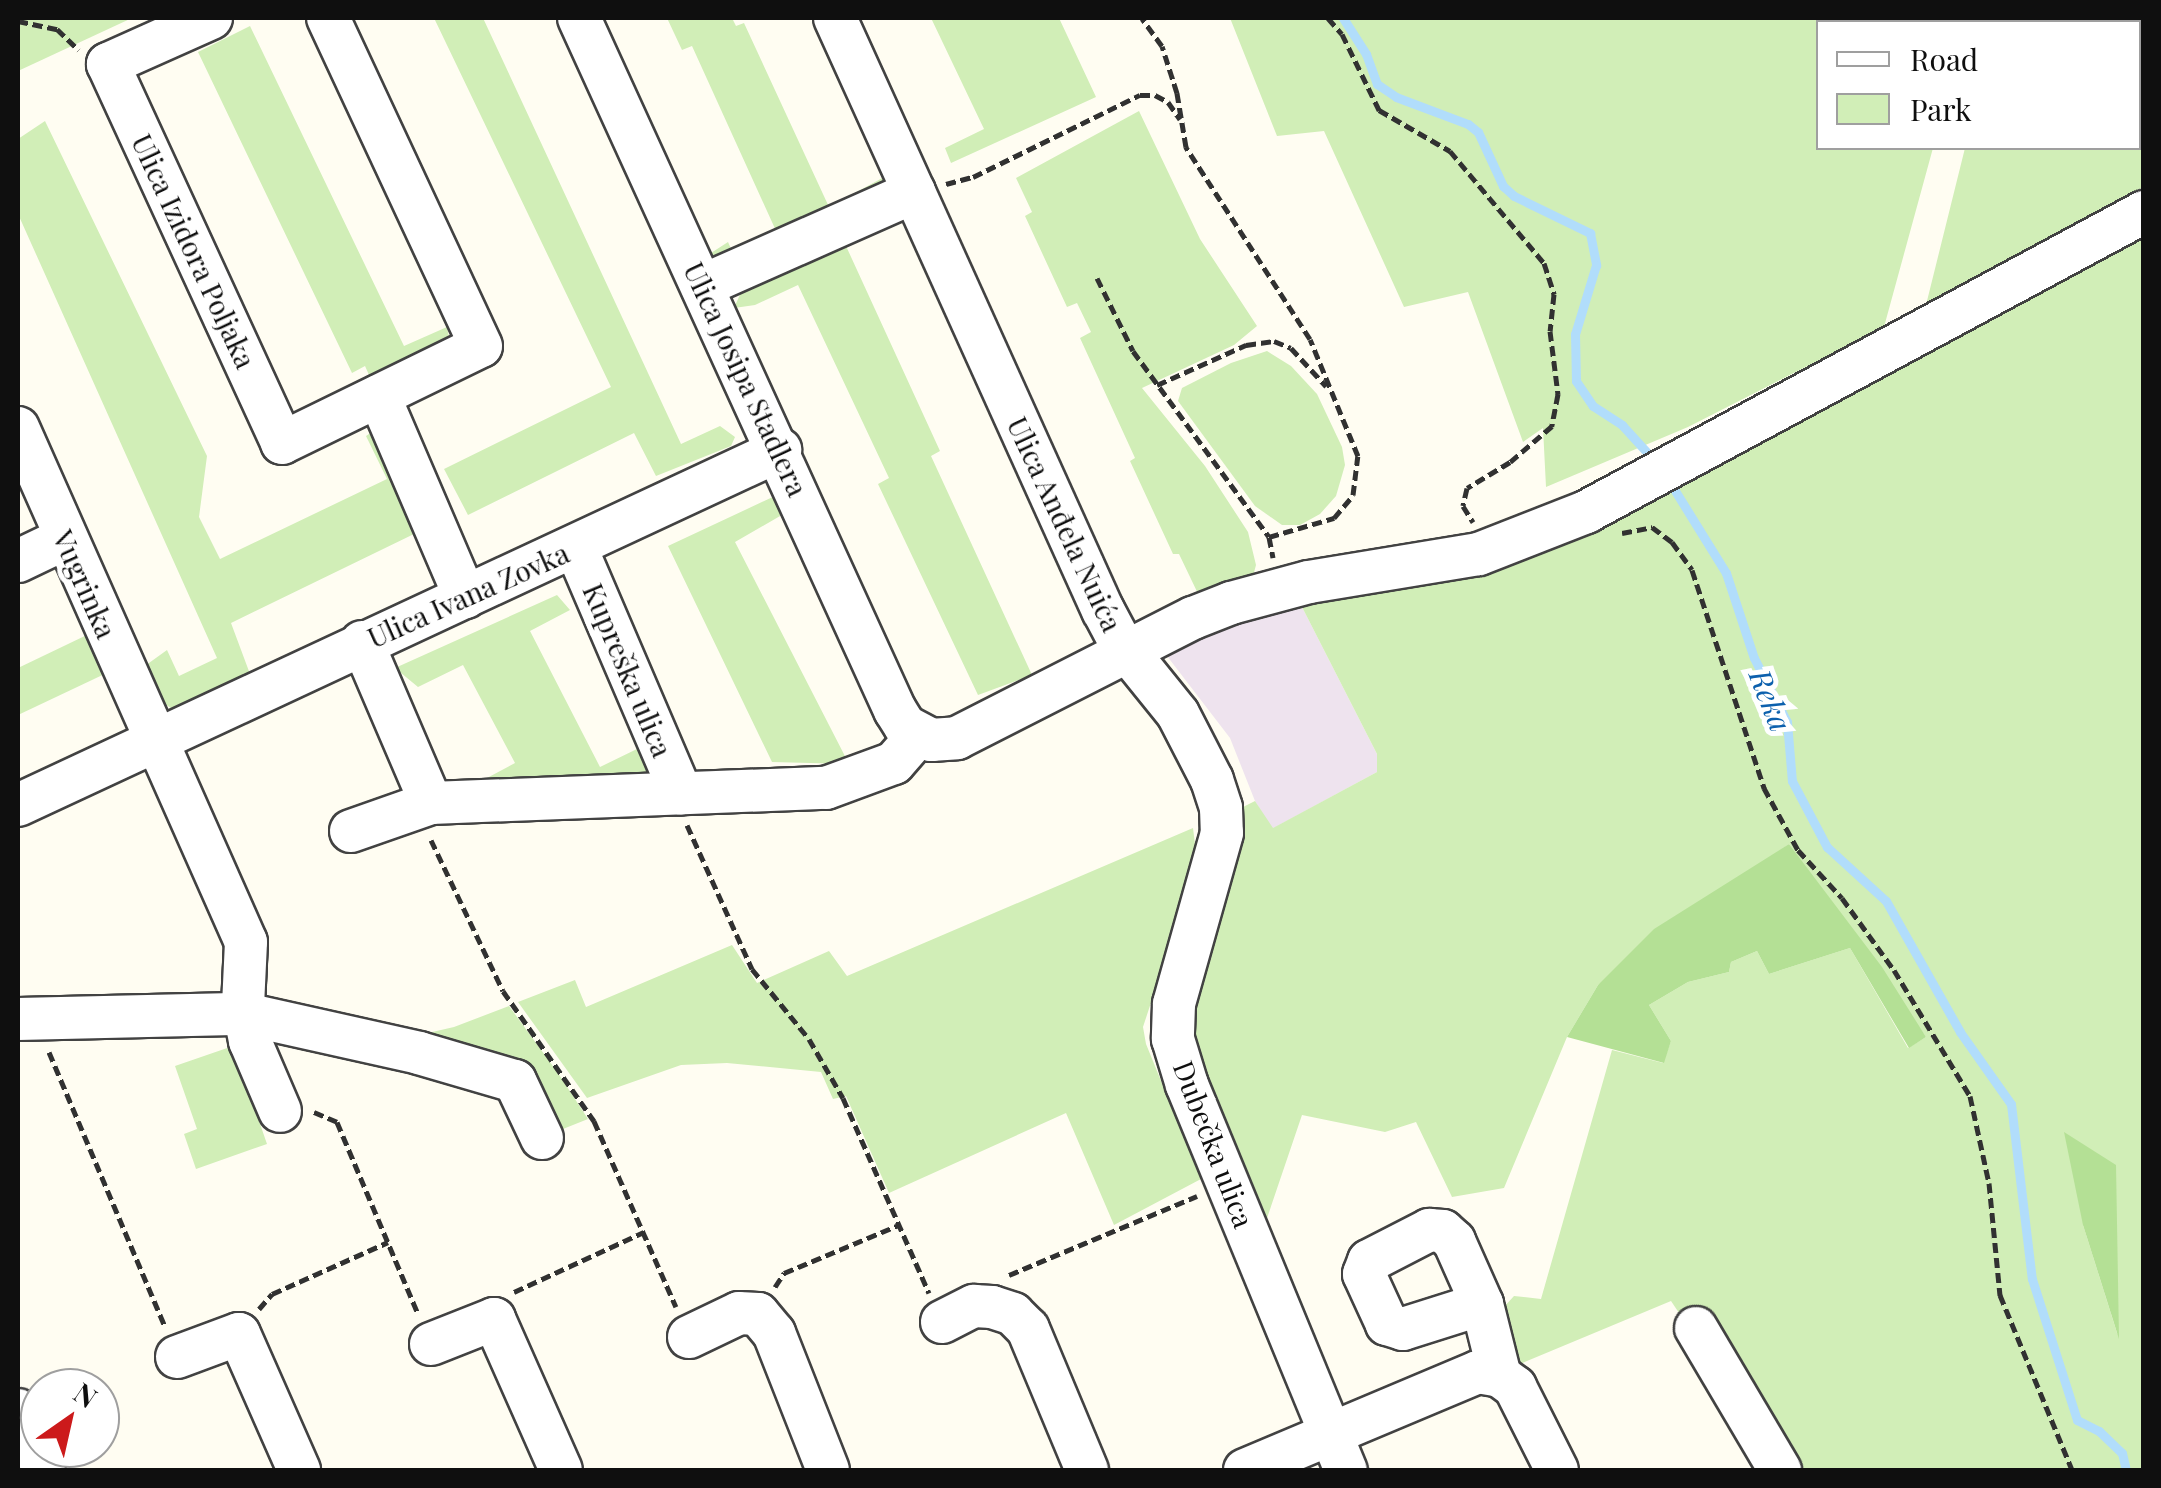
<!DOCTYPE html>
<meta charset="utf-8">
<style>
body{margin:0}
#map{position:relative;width:2161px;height:1488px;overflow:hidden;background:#fffdf2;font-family:"Playfair Display",serif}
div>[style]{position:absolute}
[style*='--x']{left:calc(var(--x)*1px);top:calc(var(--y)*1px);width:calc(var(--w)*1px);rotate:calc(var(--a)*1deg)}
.industrial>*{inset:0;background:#eee3ee}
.green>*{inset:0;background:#d1eeb7}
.forest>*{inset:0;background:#b4e095}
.stream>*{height:9px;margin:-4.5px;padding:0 4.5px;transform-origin:4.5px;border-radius:4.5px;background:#b1ddfb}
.path>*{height:5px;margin-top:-2.5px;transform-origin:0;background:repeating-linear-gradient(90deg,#313131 0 10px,transparent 0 15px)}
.roads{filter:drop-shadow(2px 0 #424242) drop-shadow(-2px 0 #424242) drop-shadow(0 2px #424242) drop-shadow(0 -2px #424242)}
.minor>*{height:42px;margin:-21px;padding:0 21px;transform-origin:21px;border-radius:21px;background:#fff}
span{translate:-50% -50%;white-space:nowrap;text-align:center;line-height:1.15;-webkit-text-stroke:10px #fff;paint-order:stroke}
.street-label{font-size:28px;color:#0f0f0f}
.water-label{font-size:30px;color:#0c60ad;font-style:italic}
.frame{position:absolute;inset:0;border:20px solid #0f0f0f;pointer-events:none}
.legend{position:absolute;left:1816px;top:20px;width:325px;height:130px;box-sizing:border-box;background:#fff;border:2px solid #9f9f9f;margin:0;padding:12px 18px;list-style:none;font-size:30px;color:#0f0f0f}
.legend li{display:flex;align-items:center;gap:20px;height:50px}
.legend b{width:50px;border:2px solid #9f9f9f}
.north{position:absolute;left:20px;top:1368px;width:100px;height:100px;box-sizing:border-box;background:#fff;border:2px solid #9f9f9f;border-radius:50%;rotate:34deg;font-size:28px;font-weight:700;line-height:40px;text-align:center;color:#0f0f0f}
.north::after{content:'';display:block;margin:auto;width:35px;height:45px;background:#cc1a1b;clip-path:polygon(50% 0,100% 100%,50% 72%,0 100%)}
</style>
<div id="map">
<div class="industrial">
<div style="clip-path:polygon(1302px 607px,1377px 754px,1377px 772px,1272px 829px,1255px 801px,1230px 738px,1167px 656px,1229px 625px)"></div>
</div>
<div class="green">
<div style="clip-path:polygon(18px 18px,132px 18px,18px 71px)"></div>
<div style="clip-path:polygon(434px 18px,483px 18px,681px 444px,720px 426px,735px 437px,731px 446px,656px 476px,634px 433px,468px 515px,444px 469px,611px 387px)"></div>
<div style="clip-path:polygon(667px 18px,732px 18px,736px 26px,744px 23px,829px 207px,886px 176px,884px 187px,718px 260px,711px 253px,728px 242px,733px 253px,777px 233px,692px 46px,682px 50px)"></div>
<div style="clip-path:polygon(931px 18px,1059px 18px,1096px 97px,951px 163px,945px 148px,984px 129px)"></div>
<div style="clip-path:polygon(1230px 18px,1967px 18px,1966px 22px,1818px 22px,1818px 148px,1933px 148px,1884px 327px,1688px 427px,1546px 487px,1543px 428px,1523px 442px,1468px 292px,1404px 307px,1324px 131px,1277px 136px)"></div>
<div style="clip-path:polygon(1996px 18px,2143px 18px,2143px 187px,1926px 305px,1965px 148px,2138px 148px,2138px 22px,1994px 22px)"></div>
<div style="clip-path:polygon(250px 26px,404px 346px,447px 327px,450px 342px,373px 384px,365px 366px,352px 373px,198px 52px)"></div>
<div style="clip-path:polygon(1139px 111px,1200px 239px,1257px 326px,1234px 345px,1142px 388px,1205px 466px,1248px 532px,1256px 565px,1252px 580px,1202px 602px,1179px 554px,1173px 554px,1130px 461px,1135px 458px,1080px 338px,1091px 332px,1077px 303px,1067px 307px,1025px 216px,1032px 212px,1016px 178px)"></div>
<div style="clip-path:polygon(45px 121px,207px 456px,199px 517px,220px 559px,387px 479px,366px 436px,375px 430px,410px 494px,414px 534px,231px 623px,250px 674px,180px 706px,171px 708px,160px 701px,142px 668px,167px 650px,179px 676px,217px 658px,18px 214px,18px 139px)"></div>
<div style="clip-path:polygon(evenodd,2143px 234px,2143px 1470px,1784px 1470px,1671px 1301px,1520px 1364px,1503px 1308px,1514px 1296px,1541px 1299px,1612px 1050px,1663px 1063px,1671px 1041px,1649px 1005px,1688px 982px,1729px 972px,1731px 962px,1757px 951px,1769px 974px,1850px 948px,1908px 1048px,1926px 1037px,1789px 844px,1598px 985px,1567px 1037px,1504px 1188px,1452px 1197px,1416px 1122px,1385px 1132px,1302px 1115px,1265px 1224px,1191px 1037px,1191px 1008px,1229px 890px,1242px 832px,1241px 808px,1255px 801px,1273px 828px,1377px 772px,1377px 754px,1302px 607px,1494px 563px,1861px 389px,2143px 234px,2083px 1225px,2115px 1257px,2118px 1334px,2117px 1333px,2083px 1225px)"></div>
<div style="clip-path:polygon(846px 246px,940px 451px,931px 456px,1032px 675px,978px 695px,878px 484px,889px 478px,798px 285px,755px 305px,734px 308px,742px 290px)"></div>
<div style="clip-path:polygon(1267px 351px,1291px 366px,1317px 394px,1342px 447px,1345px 465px,1336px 496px,1320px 514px,1300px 525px,1282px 525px,1255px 506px,1178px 401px,1182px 388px,1231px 363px)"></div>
<div style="clip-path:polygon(777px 495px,787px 512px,735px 542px,849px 764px,772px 762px,668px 546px)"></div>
<div style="clip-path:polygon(557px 595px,570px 610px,530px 631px,600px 767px,639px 748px,651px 767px,645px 775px,470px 787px,515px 763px,463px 665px,418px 687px,395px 668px)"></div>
<div style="clip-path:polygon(91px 633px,111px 671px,18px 715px,18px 668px)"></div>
<div style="clip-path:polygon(1193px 828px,1196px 852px,1192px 878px,1143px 1027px,1146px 1044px,1201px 1179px,1114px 1225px,1066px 1113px,889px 1193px,846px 1096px,833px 1099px,821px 1072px,727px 1063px,681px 1065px,587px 1098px,518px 1002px,575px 980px,586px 1007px,732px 945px,757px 983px,829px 951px,847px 976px)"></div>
<div style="clip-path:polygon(509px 1006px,558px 1073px,588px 1119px,548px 1135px,518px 1075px,393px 1041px,454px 1027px)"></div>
<div style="clip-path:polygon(233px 1046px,267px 1144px,196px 1169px,184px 1134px,197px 1129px,175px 1066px)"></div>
</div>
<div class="forest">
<div style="clip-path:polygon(1789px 844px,1882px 967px,1926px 1037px,1909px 1048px,1850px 948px,1769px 974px,1757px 951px,1731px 962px,1729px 972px,1688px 982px,1649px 1005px,1671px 1041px,1664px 1063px,1567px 1037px,1598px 985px,1654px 929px)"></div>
<div style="clip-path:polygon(2064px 1132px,2116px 1165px,2119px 1339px,2083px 1225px)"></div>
</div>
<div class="stream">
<div style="--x:1343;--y:18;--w:43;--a:57.4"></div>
<div style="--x:1366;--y:54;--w:32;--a:70"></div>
<div style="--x:1377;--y:84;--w:23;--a:34"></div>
<div style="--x:1396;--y:97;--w:77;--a:20.6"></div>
<div style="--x:1468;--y:124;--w:13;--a:39"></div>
<div style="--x:1478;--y:132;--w:60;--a:65.2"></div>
<div style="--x:1503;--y:186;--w:15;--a:42"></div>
<div style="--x:1514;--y:196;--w:85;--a:26"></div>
<div style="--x:1590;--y:233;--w:33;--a:79"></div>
<div style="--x:1596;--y:265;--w:72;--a:106.9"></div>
<div style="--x:1575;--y:334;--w:47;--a:88.8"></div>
<div style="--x:1576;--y:381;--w:30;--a:56"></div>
<div style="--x:1593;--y:406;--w:35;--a:33"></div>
<div style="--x:1622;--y:425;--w:47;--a:47.6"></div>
<div style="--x:1669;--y:481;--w:108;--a:58.2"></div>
<div style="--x:1726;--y:573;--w:89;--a:71.8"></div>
<div style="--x:1754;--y:658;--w:72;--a:62.7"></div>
<div style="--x:1787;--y:722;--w:59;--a:85.2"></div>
<div style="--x:1792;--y:781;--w:75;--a:62.1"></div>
<div style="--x:1827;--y:847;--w:80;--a:42.5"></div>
<div style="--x:1886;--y:901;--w:150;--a:60.5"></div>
<div style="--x:1960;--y:1032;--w:88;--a:54.7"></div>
<div style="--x:2011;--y:1104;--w:176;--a:83.2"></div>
<div style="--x:2032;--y:1279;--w:148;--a:72.3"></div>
<div style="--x:2077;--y:1420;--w:25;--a:27"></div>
<div style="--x:2099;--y:1431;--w:32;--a:44"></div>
<div style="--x:2122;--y:1453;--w:17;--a:77"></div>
</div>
<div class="path">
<div style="--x:1328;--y:18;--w:21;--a:49"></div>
<div style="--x:1342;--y:34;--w:85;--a:64"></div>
<div style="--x:1379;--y:110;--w:82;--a:30"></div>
<div style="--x:1450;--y:151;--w:146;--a:50"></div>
<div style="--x:1544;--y:263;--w:33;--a:72"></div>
<div style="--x:1554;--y:294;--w:37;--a:96"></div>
<div style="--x:1550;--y:331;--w:64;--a:82.8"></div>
<div style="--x:1558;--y:394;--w:33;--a:101"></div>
<div style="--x:1552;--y:426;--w:55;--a:139.4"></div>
<div style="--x:1510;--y:462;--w:50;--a:148.8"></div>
<div style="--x:1467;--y:488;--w:18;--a:103"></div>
<div style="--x:1463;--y:506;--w:19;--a:58"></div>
<div style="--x:18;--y:21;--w:40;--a:12"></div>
<div style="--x:57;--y:29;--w:30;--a:44"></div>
<div style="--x:946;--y:184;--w:28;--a:-15"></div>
<div style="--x:973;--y:177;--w:186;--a:-26.2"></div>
<div style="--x:1140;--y:95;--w:15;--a:0"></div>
<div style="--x:1155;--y:95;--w:15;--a:28"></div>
<div style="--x:1168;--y:102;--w:21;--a:55"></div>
<div style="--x:1097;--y:278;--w:81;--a:63.7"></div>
<div style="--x:1133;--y:351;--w:230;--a:53.8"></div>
<div style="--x:1269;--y:537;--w:68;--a:-16.3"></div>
<div style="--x:1334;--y:518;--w:30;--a:-50"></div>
<div style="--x:1353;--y:495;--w:39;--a:-83"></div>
<div style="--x:1358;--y:456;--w:126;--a:-112.3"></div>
<div style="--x:1310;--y:339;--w:229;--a:-122.9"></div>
<div style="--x:1186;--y:147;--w:55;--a:-99.5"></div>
<div style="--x:1177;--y:93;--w:49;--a:-107.7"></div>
<div style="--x:1162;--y:46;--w:34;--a:-126"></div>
<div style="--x:1157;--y:385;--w:98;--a:-24.2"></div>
<div style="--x:1246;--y:345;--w:28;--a:-8"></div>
<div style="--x:1274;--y:341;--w:18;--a:22"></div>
<div style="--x:1291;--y:348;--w:52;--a:47.4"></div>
<div style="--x:1622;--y:533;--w:31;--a:-11"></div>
<div style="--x:1652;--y:527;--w:25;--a:37"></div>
<div style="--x:1672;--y:542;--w:34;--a:54"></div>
<div style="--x:1692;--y:570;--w:230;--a:71.7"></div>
<div style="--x:1764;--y:788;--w:71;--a:61.3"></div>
<div style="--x:1798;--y:850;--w:65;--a:47.5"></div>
<div style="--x:1842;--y:898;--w:89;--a:54.2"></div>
<div style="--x:1894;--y:970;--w:147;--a:58.9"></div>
<div style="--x:1970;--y:1096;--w:89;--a:77.7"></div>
<div style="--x:1989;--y:1183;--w:113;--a:84.4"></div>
<div style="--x:2000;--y:1295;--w:189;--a:67.6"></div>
<div style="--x:1269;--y:537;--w:21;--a:79"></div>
<div style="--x:687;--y:825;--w:158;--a:65.7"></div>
<div style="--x:752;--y:969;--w:90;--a:50.8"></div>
<div style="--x:809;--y:1039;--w:68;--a:60"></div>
<div style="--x:843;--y:1098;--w:213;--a:66.2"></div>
<div style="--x:431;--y:840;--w:167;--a:64.5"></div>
<div style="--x:503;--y:991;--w:159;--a:55"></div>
<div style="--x:594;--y:1121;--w:203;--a:66.2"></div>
<div style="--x:49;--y:1052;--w:298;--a:67.1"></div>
<div style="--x:314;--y:1112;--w:25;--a:23"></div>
<div style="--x:337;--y:1122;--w:208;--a:67.1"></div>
<div style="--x:1009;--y:1275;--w:204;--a:-22.8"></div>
<div style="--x:775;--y:1287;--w:17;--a:-57"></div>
<div style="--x:784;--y:1273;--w:125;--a:-22.7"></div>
<div style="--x:514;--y:1292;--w:143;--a:-24.8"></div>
<div style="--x:259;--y:1309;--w:20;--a:-49"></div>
<div style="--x:272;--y:1294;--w:127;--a:-24.1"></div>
</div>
<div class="roads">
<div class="minor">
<div style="--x:211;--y:18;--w:113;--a:155.9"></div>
<div style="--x:108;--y:64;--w:417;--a:65.3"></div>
<div style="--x:282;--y:443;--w:221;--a:-26"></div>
<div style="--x:481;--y:346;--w:362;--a:-115"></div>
<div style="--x:579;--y:18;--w:761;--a:65.46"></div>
<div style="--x:895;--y:710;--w:19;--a:58"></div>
<div style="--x:905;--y:726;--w:30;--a:28"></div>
<div style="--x:931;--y:740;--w:26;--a:-4"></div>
<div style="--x:957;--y:738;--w:265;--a:-27"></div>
<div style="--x:1193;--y:618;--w:41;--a:-21.5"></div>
<div style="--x:1231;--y:603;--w:81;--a:-15.1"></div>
<div style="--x:1309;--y:582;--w:172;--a:-9.4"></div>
<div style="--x:1479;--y:554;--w:115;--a:-21.4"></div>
<div style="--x:1586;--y:512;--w:634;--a:-28.26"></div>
<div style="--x:835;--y:18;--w:191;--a:65.6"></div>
<div style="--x:702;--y:286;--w:232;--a:-23.9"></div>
<div style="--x:914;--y:192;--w:459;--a:65.7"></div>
<div style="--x:1103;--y:610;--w:36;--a:62"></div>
<div style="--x:1120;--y:642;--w:92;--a:51.1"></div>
<div style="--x:1178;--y:714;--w:74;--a:62.7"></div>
<div style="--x:1212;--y:780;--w:29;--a:72"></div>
<div style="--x:1221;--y:808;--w:25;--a:88"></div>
<div style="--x:1222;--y:833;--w:178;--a:105.7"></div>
<div style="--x:1174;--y:1004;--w:35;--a:92"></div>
<div style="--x:1173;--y:1039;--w:48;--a:73.1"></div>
<div style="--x:1187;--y:1085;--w:417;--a:67.6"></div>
<div style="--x:379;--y:396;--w:219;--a:66.8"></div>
<div style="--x:18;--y:428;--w:562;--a:66.08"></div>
<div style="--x:246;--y:942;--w:63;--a:92.7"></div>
<div style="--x:243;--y:1005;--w:37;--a:79"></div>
<div style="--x:250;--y:1041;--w:76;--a:66.8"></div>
<div style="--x:576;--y:548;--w:267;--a:66.8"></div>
<div style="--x:18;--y:561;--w:51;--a:-25.6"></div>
<div style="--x:362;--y:642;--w:175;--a:66.8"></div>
<div style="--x:18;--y:805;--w:841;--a:-24.98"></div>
<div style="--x:351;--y:831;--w:85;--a:-19.3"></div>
<div style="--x:431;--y:803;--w:395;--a:-2.2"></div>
<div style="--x:826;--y:788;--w:72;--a:-20.2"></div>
<div style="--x:894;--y:763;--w:37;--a:-49"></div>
<div style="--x:18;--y:1019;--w:227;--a:-1.3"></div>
<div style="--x:245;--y:1014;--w:178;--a:12.6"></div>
<div style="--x:419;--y:1053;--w:100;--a:16.3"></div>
<div style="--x:515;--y:1081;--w:63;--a:64.7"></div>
<div style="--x:1482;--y:1304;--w:83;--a:162.4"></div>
<div style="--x:1403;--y:1329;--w:17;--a:-163"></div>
<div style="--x:1387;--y:1324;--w:55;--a:-114.7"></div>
<div style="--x:1364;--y:1274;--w:14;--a:-69"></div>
<div style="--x:1369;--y:1261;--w:68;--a:-27.3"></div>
<div style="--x:1429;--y:1230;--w:14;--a:4"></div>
<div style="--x:1443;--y:1231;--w:15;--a:42"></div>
<div style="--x:1454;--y:1241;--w:69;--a:66"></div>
<div style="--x:1482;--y:1304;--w:74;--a:76"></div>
<div style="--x:942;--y:1322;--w:36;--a:-27"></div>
<div style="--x:974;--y:1306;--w:18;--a:3"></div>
<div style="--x:992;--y:1307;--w:22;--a:18"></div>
<div style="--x:1013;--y:1314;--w:21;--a:45"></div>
<div style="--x:1028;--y:1329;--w:153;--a:67.3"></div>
<div style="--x:1696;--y:1328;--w:165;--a:59.4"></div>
<div style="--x:689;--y:1337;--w:55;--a:-25.6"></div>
<div style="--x:739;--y:1313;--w:19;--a:3"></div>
<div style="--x:758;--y:1314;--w:25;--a:50"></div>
<div style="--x:774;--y:1333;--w:147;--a:68.5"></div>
<div style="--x:431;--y:1344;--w:68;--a:-21.6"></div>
<div style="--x:494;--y:1319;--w:165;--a:66.1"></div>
<div style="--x:177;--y:1357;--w:66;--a:-20.4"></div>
<div style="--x:239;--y:1334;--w:149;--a:66.2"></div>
<div style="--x:18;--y:1410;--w:65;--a:66.6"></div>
<div style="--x:1245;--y:1470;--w:253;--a:-22.8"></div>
<div style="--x:1478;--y:1372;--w:22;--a:10"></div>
<div style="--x:1500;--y:1376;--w:19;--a:36"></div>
<div style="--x:1515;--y:1387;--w:93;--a:63.2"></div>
</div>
</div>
<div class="street-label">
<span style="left:194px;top:251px;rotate:65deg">Ulica Izidora Poljaka</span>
<span style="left:746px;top:379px;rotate:65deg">Ulica Josipa Stadlera</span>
<span style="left:1065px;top:524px;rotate:65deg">Ulica Anđela Nuića</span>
<span style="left:85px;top:584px;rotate:66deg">Vugrinka</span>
<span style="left:468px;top:595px;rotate:-24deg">Ulica Ivana Zovka</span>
<span style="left:628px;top:670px;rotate:67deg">Kupreška ulica</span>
<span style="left:1214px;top:1144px;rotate:69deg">Dubečka ulica</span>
</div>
<div class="water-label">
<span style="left:1771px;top:700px;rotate:68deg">Reka</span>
</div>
<div class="frame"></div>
<ul class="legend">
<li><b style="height:12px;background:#fff"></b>Road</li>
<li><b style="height:28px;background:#d1eeb7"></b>Park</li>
</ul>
<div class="north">N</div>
</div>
